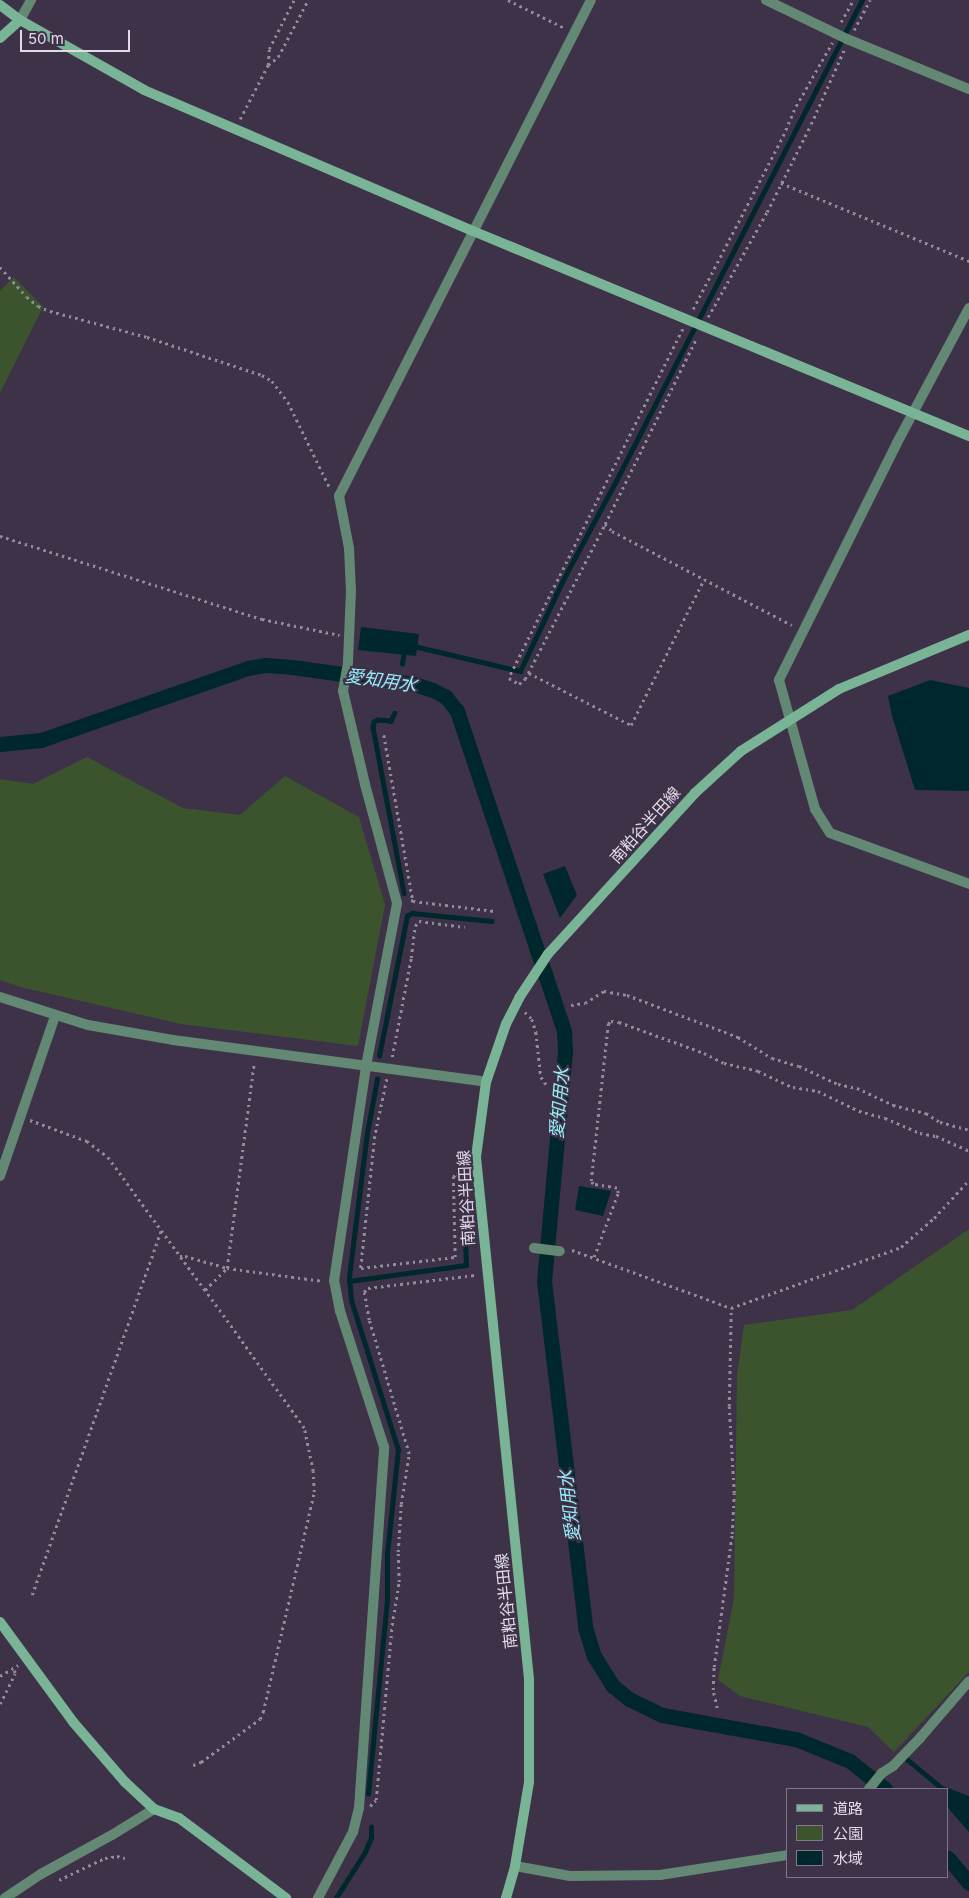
<!DOCTYPE html>
<meta charset="utf-8">
<style>
body{margin:0}
#map{position:relative;width:969px;height:1898px;overflow:hidden;background:#3e3249;font-family:Inter,"Noto Sans JP",sans-serif}
div>[style]{position:absolute}
[style*='--x']{left:calc(var(--x)*1px);top:calc(var(--y)*1px);width:calc(var(--w)*1px);rotate:calc(var(--a)*1deg)}
.green>*{inset:0;background:#3b542e}
.water>*{inset:0;background:#00272c}
.stream>*{height:4.5px;margin:-2.25px;padding:0 2.25px;transform-origin:2.25px;border-radius:2.25px;background:#00272c}
.canal>*{height:15px;margin:-7.5px;padding:0 7.5px;transform-origin:7.5px;border-radius:7.5px;background:#00272c}
.path>*{height:2.5px;margin-top:-1.25px;transform-origin:0;background:repeating-linear-gradient(90deg,#948a9d 0 2.5px,transparent 0 6.5px)}
.street>*{height:10px;margin:-5px;padding:0 5px;transform-origin:5px;border-radius:5px;background:#638874}
.secondary>*{height:10px;margin:-5px;padding:0 5px;transform-origin:5px;border-radius:5px;background:#79b496}
span{translate:-50% -50%;white-space:nowrap;text-align:center;line-height:1.15;-webkit-text-stroke:4px #3e3249;paint-order:stroke}
.street-label{font-size:16px;color:#e2dae9}
.water-label{font-size:18px;color:#96edf9;font-style:italic}
.legend{position:absolute;left:786px;top:1788px;width:162px;height:90px;box-sizing:border-box;background:#3e3249;border:1px solid #807589;margin:0;padding:6px 9px;list-style:none;font-size:15px;color:#e2dae9}
.legend li{display:flex;align-items:center;gap:10px;height:25px}
.legend b{width:25px;border:1px solid #807589}
.scale{position:absolute;left:20px;top:30px;width:110px;height:22px;box-sizing:border-box;border:2px solid #e2dae9;border-top:0;padding-left:6px;font-size:15px;line-height:18px;white-space:nowrap;color:#e2dae9;-webkit-text-stroke:4px #3e3249;paint-order:stroke}
</style>
<div id="map">
<div class="green">
<div style="clip-path:polygon(14px 277px,43px 307px,0 393px,0 291px)"></div>
<div style="clip-path:polygon(87px 757px,183px 808px,240px 815px,285px 776px,359px 817px,385px 905px,358px 1046px,181px 1024px,20px 987px,0 980px,0 779px,33px 784px)"></div>
<div style="clip-path:polygon(969px 1229px,969px 1672px,894px 1752px,868px 1727px,740px 1696px,718px 1680px,734px 1598px,737px 1374px,744px 1325px,852px 1310px)"></div>
</div>
<div class="water">
<div style="clip-path:polygon(361px 627px,419px 634px,416px 656px,358px 650px)"></div>
<div style="clip-path:polygon(930px 680px,969px 688px,969px 791px,915px 790px,892px 716px,888px 696px)"></div>
<div style="clip-path:polygon(565px 866px,577px 895px,560px 918px,543px 874px)"></div>
<div style="clip-path:polygon(579px 1186px,611px 1191px,603px 1216px,575px 1210px)"></div>
<div style="clip-path:polygon(940px 1785px,969px 1796px,969px 1832px,948px 1808px,948px 1789px,936px 1789px)"></div>
</div>
<div class="stream">
<div style="--x:414;--y:646;--w:109;--a:13.3"></div>
<div style="--x:520;--y:671;--w:101;--a:-64.7"></div>
<div style="--x:563;--y:580;--w:119;--a:-61.9"></div>
<div style="--x:619;--y:475;--w:534;--a:-62.91"></div>
<div style="--x:402;--y:664;--w:13;--a:-81"></div>
<div style="--x:395;--y:713;--w:9;--a:117"></div>
<div style="--x:391;--y:721;--w:13;--a:-176"></div>
<div style="--x:378;--y:720;--w:4;--a:153"></div>
<div style="--x:374;--y:722;--w:5;--a:101"></div>
<div style="--x:373;--y:727;--w:169;--a:79.4"></div>
<div style="--x:379;--y:1056;--w:143;--a:-78.7"></div>
<div style="--x:407;--y:916;--w:6;--a:-31"></div>
<div style="--x:412;--y:913;--w:80;--a:5.7"></div>
<div style="--x:349;--y:1281;--w:118;--a:-7.8"></div>
<div style="--x:466;--y:1265;--w:79;--a:-92.2"></div>
<div style="--x:908;--y:1760;--w:45;--a:39.6"></div>
<div style="--x:368;--y:1794;--w:194;--a:-84.4"></div>
<div style="--x:387;--y:1601;--w:47;--a:-90"></div>
<div style="--x:387;--y:1554;--w:105;--a:-84"></div>
<div style="--x:398;--y:1450;--w:157;--a:-107.4"></div>
<div style="--x:351;--y:1300;--w:23;--a:-95"></div>
<div style="--x:349;--y:1277;--w:145;--a:-82.9"></div>
<div style="--x:367;--y:1133;--w:55;--a:-79.5"></div>
<div style="--x:336;--y:1898;--w:54;--a:-57.8"></div>
<div style="--x:365;--y:1852;--w:15;--a:-67"></div>
<div style="--x:371;--y:1838;--w:11;--a:-90"></div>
</div>
<div class="canal">
<div style="--x:0;--y:744;--w:41;--a:-5.6"></div>
<div style="--x:41;--y:740;--w:219;--a:-19.2"></div>
<div style="--x:248;--y:668;--w:17;--a:-10"></div>
<div style="--x:265;--y:665;--w:27;--a:4"></div>
<div style="--x:292;--y:667;--w:123;--a:7.9"></div>
<div style="--x:414;--y:684;--w:20;--a:18"></div>
<div style="--x:433;--y:690;--w:15;--a:28"></div>
<div style="--x:446;--y:697;--w:18;--a:52"></div>
<div style="--x:457;--y:711;--w:337;--a:71.5"></div>
<div style="--x:564;--y:1031;--w:20;--a:87"></div>
<div style="--x:565;--y:1051;--w:231;--a:95.2"></div>
<div style="--x:544;--y:1281;--w:348;--a:83.2"></div>
<div style="--x:585;--y:1627;--w:30;--a:73"></div>
<div style="--x:594;--y:1656;--w:36;--a:58"></div>
<div style="--x:613;--y:1686;--w:21;--a:39"></div>
<div style="--x:629;--y:1699;--w:37;--a:26"></div>
<div style="--x:662;--y:1715;--w:136;--a:10.2"></div>
<div style="--x:796;--y:1739;--w:58;--a:22.2"></div>
<div style="--x:850;--y:1761;--w:45;--a:38.7"></div>
<div style="--x:948;--y:1858;--w:33;--a:50"></div>
</div>
<div class="path">
<div style="--x:508;--y:0;--w:64;--a:26.2"></div>
<div style="--x:841;--y:22;--w:25;--a:-61"></div>
<div style="--x:854;--y:30;--w:34;--a:-62"></div>
<div style="--x:268;--y:65;--w:16;--a:-86"></div>
<div style="--x:269;--y:49;--w:55;--a:-63"></div>
<div style="--x:240;--y:119;--w:61;--a:-62.6"></div>
<div style="--x:268;--y:65;--w:13;--a:-39"></div>
<div style="--x:278;--y:57;--w:64;--a:-62.2"></div>
<div style="--x:781;--y:183;--w:204;--a:22.5"></div>
<div style="--x:0;--y:267;--w:40;--a:48"></div>
<div style="--x:27;--y:297;--w:14;--a:39"></div>
<div style="--x:38;--y:306;--w:13;--a:23"></div>
<div style="--x:50;--y:311;--w:100;--a:15"></div>
<div style="--x:147;--y:337;--w:121;--a:18.3"></div>
<div style="--x:262;--y:375;--w:12;--a:31"></div>
<div style="--x:272;--y:381;--w:26;--a:53"></div>
<div style="--x:288;--y:402;--w:96;--a:64"></div>
<div style="--x:693;--y:309;--w:195;--a:-62.5"></div>
<div style="--x:783;--y:136;--w:33;--a:-67"></div>
<div style="--x:796;--y:106;--w:73;--a:-60.3"></div>
<div style="--x:708;--y:317;--w:120;--a:-60.7"></div>
<div style="--x:767;--y:212;--w:98;--a:-63.4"></div>
<div style="--x:811;--y:124;--w:81;--a:-66"></div>
<div style="--x:683;--y:329;--w:390;--a:116.5"></div>
<div style="--x:509;--y:678;--w:12;--a:31"></div>
<div style="--x:519;--y:684;--w:8;--a:-40"></div>
<div style="--x:525;--y:679;--w:174;--a:-62.7"></div>
<div style="--x:605;--y:524;--w:10;--a:45"></div>
<div style="--x:612;--y:531;--w:203;--a:27.6"></div>
<div style="--x:605;--y:524;--w:208;--a:-63.8"></div>
<div style="--x:0;--y:536;--w:275;--a:17.6"></div>
<div style="--x:262;--y:619;--w:79;--a:11.7"></div>
<div style="--x:529;--y:673;--w:114;--a:27"></div>
<div style="--x:631;--y:725;--w:163;--a:-63.4"></div>
<div style="--x:384;--y:735;--w:169;--a:80.1"></div>
<div style="--x:413;--y:901;--w:5;--a:180"></div>
<div style="--x:413;--y:901;--w:82;--a:7"></div>
<div style="--x:571;--y:1005;--w:14;--a:-8"></div>
<div style="--x:585;--y:1003;--w:22;--a:-32"></div>
<div style="--x:604;--y:991;--w:23;--a:10"></div>
<div style="--x:627;--y:995;--w:119;--a:20.7"></div>
<div style="--x:738;--y:1037;--w:40;--a:32"></div>
<div style="--x:772;--y:1058;--w:28;--a:17"></div>
<div style="--x:799;--y:1066;--w:43;--a:24.8"></div>
<div style="--x:838;--y:1084;--w:19;--a:12"></div>
<div style="--x:857;--y:1088;--w:40;--a:25"></div>
<div style="--x:893;--y:1105;--w:34;--a:14"></div>
<div style="--x:926;--y:1113;--w:17;--a:33"></div>
<div style="--x:940;--y:1122;--w:30;--a:15"></div>
<div style="--x:525;--y:1012;--w:10;--a:45"></div>
<div style="--x:532;--y:1019;--w:14;--a:73"></div>
<div style="--x:536;--y:1032;--w:45;--a:83.7"></div>
<div style="--x:541;--y:1077;--w:12;--a:55"></div>
<div style="--x:392;--y:1057;--w:101;--a:-79.1"></div>
<div style="--x:411;--y:958;--w:32;--a:-83"></div>
<div style="--x:415;--y:926;--w:6;--a:-51"></div>
<div style="--x:419;--y:921;--w:46;--a:7.4"></div>
<div style="--x:387;--y:1079;--w:58;--a:101.9"></div>
<div style="--x:375;--y:1136;--w:133;--a:96.1"></div>
<div style="--x:361;--y:1268;--w:95;--a:-6.7"></div>
<div style="--x:455;--y:1257;--w:80;--a:-91.4"></div>
<div style="--x:453;--y:1177;--w:4;--a:-45"></div>
<div style="--x:456;--y:1174;--w:10;--a:6"></div>
<div style="--x:30;--y:1120;--w:61;--a:20.2"></div>
<div style="--x:87;--y:1141;--w:26;--a:37"></div>
<div style="--x:108;--y:1157;--w:165;--a:53.9"></div>
<div style="--x:205;--y:1290;--w:31;--a:-45"></div>
<div style="--x:227;--y:1268;--w:97;--a:7.7"></div>
<div style="--x:572;--y:1250;--w:169;--a:20"></div>
<div style="--x:731;--y:1308;--w:181;--a:-19.7"></div>
<div style="--x:901;--y:1247;--w:44;--a:-41.3"></div>
<div style="--x:934;--y:1218;--w:52;--a:-47.4"></div>
<div style="--x:180;--y:1256;--w:5;--a:0"></div>
<div style="--x:185;--y:1256;--w:44;--a:15.9"></div>
<div style="--x:227;--y:1268;--w:208;--a:-82.5"></div>
<div style="--x:594;--y:1257;--w:68;--a:-69.4"></div>
<div style="--x:618;--y:1193;--w:5;--a:-101"></div>
<div style="--x:617;--y:1188;--w:24;--a:-171"></div>
<div style="--x:593;--y:1184;--w:4;--a:-124"></div>
<div style="--x:591;--y:1181;--w:158;--a:-83.8"></div>
<div style="--x:608;--y:1024;--w:4;--a:-45"></div>
<div style="--x:611;--y:1021;--w:8;--a:7"></div>
<div style="--x:619;--y:1022;--w:90;--a:20"></div>
<div style="--x:704;--y:1053;--w:22;--a:27"></div>
<div style="--x:724;--y:1063;--w:35;--a:13"></div>
<div style="--x:758;--y:1071;--w:38;--a:25"></div>
<div style="--x:793;--y:1087;--w:25;--a:9"></div>
<div style="--x:818;--y:1091;--w:46;--a:26"></div>
<div style="--x:859;--y:1111;--w:27;--a:15"></div>
<div style="--x:885;--y:1118;--w:38;--a:23"></div>
<div style="--x:920;--y:1133;--w:16;--a:11"></div>
<div style="--x:936;--y:1136;--w:36;--a:24"></div>
<div style="--x:32;--y:1595;--w:387;--a:-70.5"></div>
<div style="--x:0;--y:1676;--w:21;--a:-31"></div>
<div style="--x:0;--y:1704;--w:34;--a:-64"></div>
<div style="--x:15;--y:1673;--w:5;--a:-112"></div>
<div style="--x:717;--y:1708;--w:18;--a:-103"></div>
<div style="--x:713;--y:1690;--w:23;--a:-88"></div>
<div style="--x:714;--y:1667;--w:134;--a:-82.3"></div>
<div style="--x:732;--y:1534;--w:41;--a:-87.2"></div>
<div style="--x:734;--y:1493;--w:87;--a:-93.3"></div>
<div style="--x:729;--y:1406;--w:98;--a:-88.8"></div>
<div style="--x:193;--y:1765;--w:9;--a:-21"></div>
<div style="--x:201;--y:1762;--w:73;--a:-36.1"></div>
<div style="--x:260;--y:1719;--w:8;--a:-67"></div>
<div style="--x:263;--y:1712;--w:226;--a:-76.9"></div>
<div style="--x:314;--y:1492;--w:21;--a:-93"></div>
<div style="--x:313;--y:1471;--w:44;--a:-101.8"></div>
<div style="--x:304;--y:1428;--w:170;--a:-125.7"></div>
<div style="--x:370;--y:1806;--w:8;--a:-45"></div>
<div style="--x:376;--y:1800;--w:176;--a:-84.8"></div>
<div style="--x:392;--y:1625;--w:44;--a:-80.8"></div>
<div style="--x:399;--y:1582;--w:30;--a:-92"></div>
<div style="--x:398;--y:1552;--w:48;--a:-86.4"></div>
<div style="--x:401;--y:1504;--w:51;--a:-80.9"></div>
<div style="--x:409;--y:1454;--w:140;--a:-106.6"></div>
<div style="--x:369;--y:1320;--w:28;--a:-100"></div>
<div style="--x:364;--y:1292;--w:6;--a:-45"></div>
<div style="--x:368;--y:1288;--w:108;--a:-6.9"></div>
<div style="--x:59;--y:1880;--w:51;--a:-25.6"></div>
<div style="--x:105;--y:1858;--w:12;--a:-9"></div>
<div style="--x:117;--y:1856;--w:8;--a:14"></div>
</div>
<div class="street">
<div style="--x:766;--y:0;--w:90;--a:25.7"></div>
<div style="--x:847;--y:39;--w:132;--a:22.3"></div>
<div style="--x:20;--y:20;--w:23;--a:-61"></div>
<div style="--x:969;--y:308;--w:153;--a:118.1"></div>
<div style="--x:897;--y:443;--w:265;--a:116.5"></div>
<div style="--x:779;--y:680;--w:134;--a:74.4"></div>
<div style="--x:815;--y:809;--w:28;--a:58"></div>
<div style="--x:830;--y:833;--w:148;--a:20.1"></div>
<div style="--x:0;--y:997;--w:92;--a:17.7"></div>
<div style="--x:88;--y:1025;--w:86;--a:10"></div>
<div style="--x:173;--y:1040;--w:316;--a:7.6"></div>
<div style="--x:0;--y:1176;--w:169;--a:-71"></div>
<div style="--x:534;--y:1248;--w:26;--a:7"></div>
<div style="--x:869;--y:1789;--w:21;--a:-51"></div>
<div style="--x:882;--y:1773;--w:13;--a:-32"></div>
<div style="--x:893;--y:1766;--w:39;--a:-46"></div>
<div style="--x:920;--y:1738;--w:75;--a:-49.3"></div>
<div style="--x:515;--y:1866;--w:56;--a:10.3"></div>
<div style="--x:570;--y:1876;--w:90;--a:-0.6"></div>
<div style="--x:660;--y:1875;--w:130;--a:-8.9"></div>
<div style="--x:5;--y:1898;--w:43;--a:-33.7"></div>
<div style="--x:41;--y:1874;--w:81;--a:-28.8"></div>
<div style="--x:112;--y:1835;--w:49;--a:-31.8"></div>
<div style="--x:318;--y:1898;--w:75;--a:-62.1"></div>
<div style="--x:353;--y:1832;--w:25;--a:-76"></div>
<div style="--x:359;--y:1808;--w:362;--a:-86"></div>
<div style="--x:384;--y:1447;--w:143;--a:-107.9"></div>
<div style="--x:340;--y:1311;--w:31;--a:-101"></div>
<div style="--x:334;--y:1281;--w:217;--a:-81.5"></div>
<div style="--x:366;--y:1066;--w:166;--a:-79.2"></div>
<div style="--x:397;--y:903;--w:123;--a:-105.1"></div>
<div style="--x:365;--y:784;--w:96;--a:-103.3"></div>
<div style="--x:343;--y:691;--w:29;--a:-80"></div>
<div style="--x:348;--y:662;--w:71;--a:-87.6"></div>
<div style="--x:351;--y:591;--w:43;--a:-92.7"></div>
<div style="--x:349;--y:548;--w:53;--a:-100.9"></div>
<div style="--x:339;--y:496;--w:556;--a:-63.07"></div>
</div>
<div class="secondary">
<div style="--x:0;--y:5;--w:25;--a:37"></div>
<div style="--x:20;--y:20;--w:142;--a:29.4"></div>
<div style="--x:144;--y:90;--w:358;--a:23.2"></div>
<div style="--x:473;--y:231;--w:537;--a:22.46"></div>
<div style="--x:0;--y:38;--w:27;--a:-42"></div>
<div style="--x:0;--y:1622;--w:125;--a:53.8"></div>
<div style="--x:74;--y:1723;--w:78;--a:49.2"></div>
<div style="--x:125;--y:1782;--w:40;--a:43"></div>
<div style="--x:154;--y:1809;--w:27;--a:20"></div>
<div style="--x:179;--y:1818;--w:134;--a:36.8"></div>
<div style="--x:506;--y:1898;--w:33;--a:-74"></div>
<div style="--x:515;--y:1866;--w:85;--a:-80.5"></div>
<div style="--x:529;--y:1782;--w:103;--a:-90"></div>
<div style="--x:529;--y:1679;--w:525;--a:-95.8"></div>
<div style="--x:476;--y:1157;--w:76;--a:-82.4"></div>
<div style="--x:486;--y:1082;--w:61;--a:-71"></div>
<div style="--x:506;--y:1024;--w:29;--a:-63"></div>
<div style="--x:519;--y:998;--w:53;--a:-56.6"></div>
<div style="--x:548;--y:954;--w:218;--a:-47.6"></div>
<div style="--x:695;--y:793;--w:62;--a:-42.4"></div>
<div style="--x:741;--y:751;--w:116;--a:-32.3"></div>
<div style="--x:839;--y:689;--w:141;--a:-22.6"></div>
</div>
<div class="street-label">
<span style="left:645px;top:825px;rotate:-48deg">南粕谷半田線</span>
<span style="left:466px;top:1198px;rotate:-93deg">南粕谷半田線</span>
<span style="left:506px;top:1601px;rotate:-96deg">南粕谷半田線</span>
</div>
<div class="water-label">
<span style="left:381px;top:681px;rotate:8deg">愛知用水</span>
<span style="left:560px;top:1103px;rotate:-85deg">愛知用水</span>
<span style="left:570px;top:1506px;rotate:-97deg">愛知用水</span>
</div>
<ul class="legend">
<li><b style="height:6px;background:#79b496"></b>道路</li>
<li><b style="height:14px;background:#3b542e"></b>公園</li>
<li><b style="height:14px;background:#00272c"></b>水域</li>
</ul>
<div class="scale">50 m</div>
</div>
